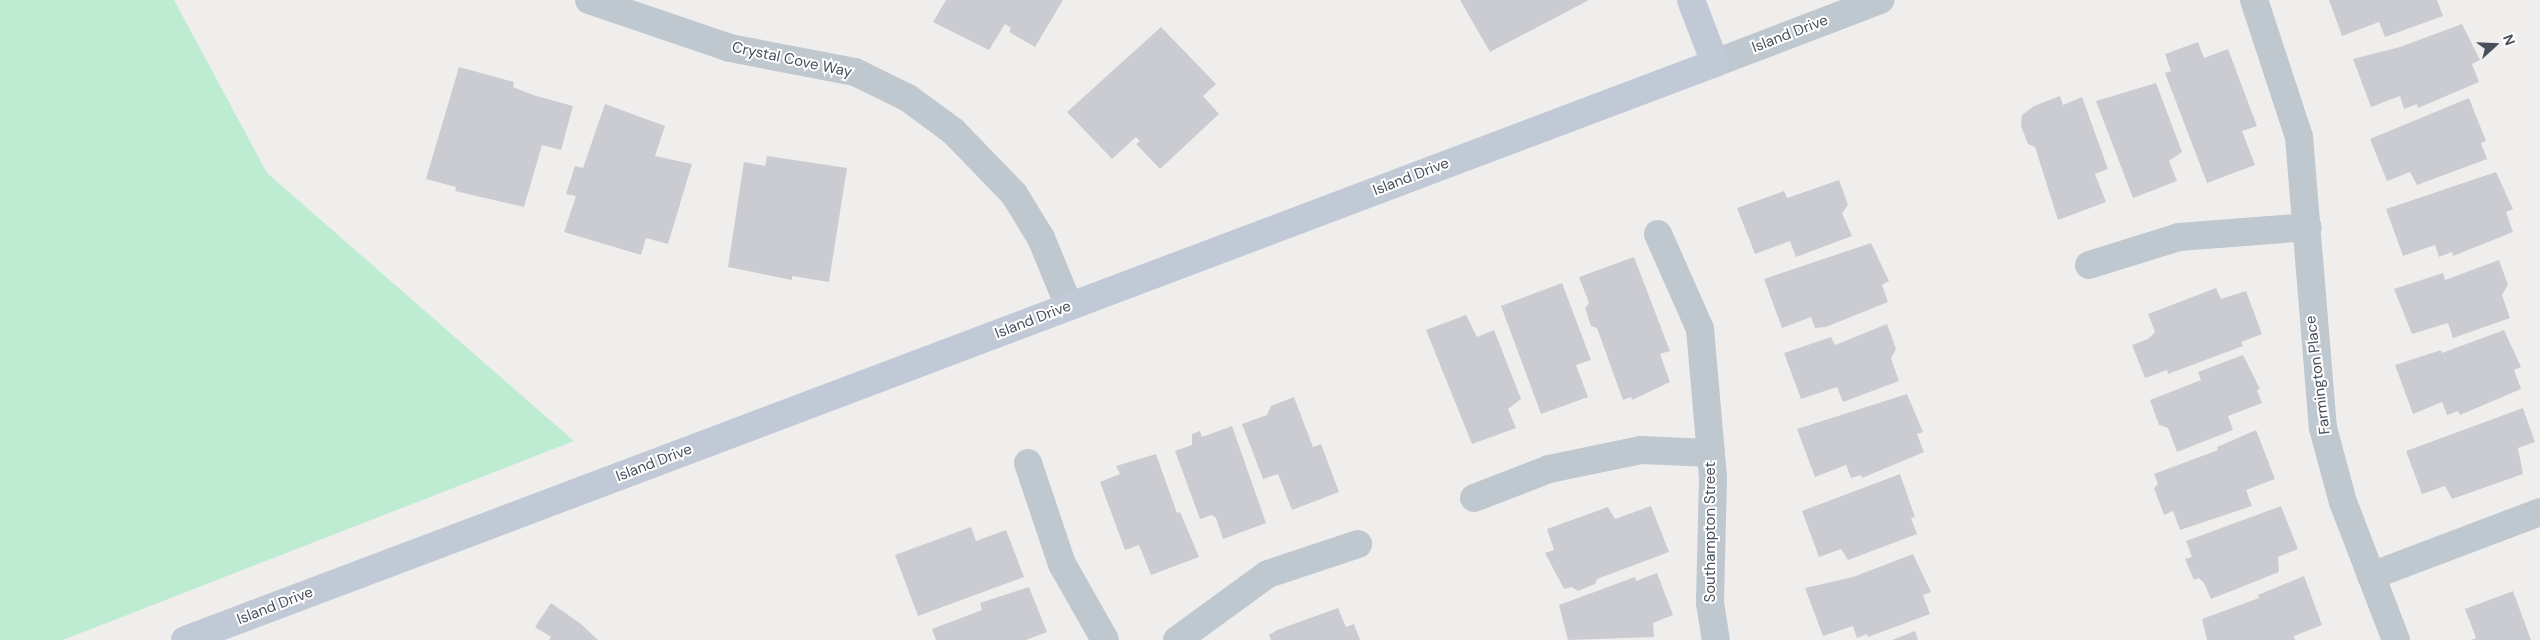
<!DOCTYPE html>
<style>
body{margin:0}
#map{position:relative;width:2540px;height:640px;overflow:hidden;background:#f0eeed;font-family:"DM Sans",sans-serif}
div>[style]{position:absolute}
[style*='--x']{left:calc(var(--x)*1px);top:calc(var(--y)*1px);width:calc(var(--w)*1px);rotate:calc(var(--a)*1deg)}
.green>*{inset:0;background:#bdecd3}
.building>*{inset:0;background:#cbccd2}
.street>*{height:28px;margin:-14px;padding:0 14px;transform-origin:14px;border-radius:14px;background:#bfc7cf}
.secondary>*{height:28px;margin:-14px;padding:0 14px;transform-origin:14px;border-radius:14px;background:#c1c9d6}
span{translate:-50% -50%;white-space:nowrap;text-align:center;line-height:1.15;-webkit-text-stroke:4px #fff;paint-order:stroke}
.street-label{font-size:15px;color:#474f5a}
.north{position:absolute;left:2470px;top:20px;width:50px;height:50px;-webkit-text-stroke:4px #fff;paint-order:stroke;rotate:70deg;font-size:14px;font-weight:700;line-height:20px;text-align:center;color:#474f5a}
.north::after{content:'';display:block;margin:auto;width:18px;height:22px;background:#474f5a;clip-path:polygon(50% 0,100% 100%,50% 72%,0 100%)}
</style>
<div id="map">
<div class="green">
<div style="clip-path:polygon(0 0,174px 0,267px 173px,574px 441px,63px 640px,0 640px)"></div>
</div>
<div class="building">
<div style="clip-path:polygon(946px 0,1063px 0,1035px 47px,1009px 32px,1011px 28px,1005px 24px,989px 50px,933px 22px)"></div>
<div style="clip-path:polygon(1460px 0,1589px 0,1490px 52px)"></div>
<div style="clip-path:polygon(2329px 0,2437px 0,2443px 16px,2385px 37px,2379px 22px,2342px 36px)"></div>
<div style="clip-path:polygon(2462px 24px,2480px 60px,2472px 64px,2479px 82px,2418px 108px,2417px 104px,2404px 109px,2400px 96px,2371px 107px,2353px 59px,2400px 47px)"></div>
<div style="clip-path:polygon(1161px 27px,1216px 84px,1203px 96px,1219px 114px,1160px 169px,1136px 144px,1140px 141px,1136px 137px,1112px 159px,1067px 112px)"></div>
<div style="clip-path:polygon(2198px 42px,2204px 58px,2228px 49px,2257px 126px,2242px 131px,2255px 165px,2207px 183px,2165px 73px,2171px 71px,2165px 54px)"></div>
<div style="clip-path:polygon(459px 67px,514px 82px,513px 87px,533px 95px,573px 106px,561px 150px,542px 145px,524px 207px,455px 191px,456px 187px,426px 179px)"></div>
<div style="clip-path:polygon(2156px 83px,2182px 152px,2169px 161px,2177px 181px,2133px 198px,2096px 101px)"></div>
<div style="clip-path:polygon(2060px 96px,2063px 105px,2082px 97px,2108px 169px,2095px 174px,2106px 202px,2058px 220px,2035px 147px,2028px 144px,2021px 126px,2022px 115px,2034px 106px)"></div>
<div style="clip-path:polygon(2469px 98px,2486px 141px,2481px 143px,2487px 159px,2417px 185px,2410px 172px,2387px 181px,2370px 139px)"></div>
<div style="clip-path:polygon(605px 104px,665px 126px,655px 156px,692px 164px,668px 244px,646px 238px,641px 255px,564px 232px,576px 196px,566px 194px,575px 166px,583px 168px)"></div>
<div style="clip-path:polygon(767px 156px,847px 168px,829px 282px,792px 276px,792px 280px,728px 267px,744px 162px,765px 166px)"></div>
<div style="clip-path:polygon(2496px 172px,2513px 209px,2506px 212px,2513px 232px,2453px 256px,2452px 252px,2439px 257px,2435px 245px,2403px 256px,2386px 209px)"></div>
<div style="clip-path:polygon(1839px 180px,1848px 205px,1842px 213px,1852px 236px,1796px 257px,1790px 241px,1755px 254px,1737px 208px,1784px 191px,1787px 198px)"></div>
<div style="clip-path:polygon(1871px 243px,1889px 281px,1882px 285px,1888px 302px,1826px 327px,1815px 328px,1811px 317px,1782px 328px,1764px 279px)"></div>
<div style="clip-path:polygon(1634px 257px,1670px 351px,1660px 354px,1670px 382px,1632px 400px,1631px 397px,1623px 400px,1597px 328px,1591px 326px,1585px 308px,1589px 303px,1579px 277px)"></div>
<div style="clip-path:polygon(2499px 260px,2508px 285px,2502px 295px,2510px 318px,2453px 338px,2448px 323px,2412px 334px,2394px 289px,2443px 273px,2445px 280px)"></div>
<div style="clip-path:polygon(1562px 283px,1591px 360px,1576px 365px,1588px 397px,1541px 414px,1501px 306px)"></div>
<div style="clip-path:polygon(2216px 288px,2221px 299px,2246px 291px,2262px 334px,2241px 342px,2243px 346px,2168px 374px,2167px 370px,2145px 378px,2132px 345px,2148px 339px,2155px 332px,2148px 314px)"></div>
<div style="clip-path:polygon(1466px 315px,1477px 337px,1494px 330px,1521px 399px,1508px 409px,1516px 428px,1472px 444px,1426px 330px)"></div>
<div style="clip-path:polygon(1887px 324px,1896px 349px,1891px 358px,1899px 381px,1843px 402px,1837px 387px,1801px 399px,1784px 353px,1831px 337px,1835px 345px)"></div>
<div style="clip-path:polygon(2504px 330px,2521px 367px,2514px 370px,2521px 389px,2460px 415px,2458px 411px,2447px 415px,2442px 402px,2413px 414px,2395px 365px,2441px 350px,2442px 353px)"></div>
<div style="clip-path:polygon(2243px 355px,2260px 389px,2257px 390px,2262px 403px,2228px 416px,2233px 430px,2177px 452px,2168px 428px,2159px 425px,2150px 400px,2201px 380px,2198px 372px)"></div>
<div style="clip-path:polygon(1907px 394px,1923px 432px,1917px 434px,1924px 452px,1862px 478px,1861px 475px,1851px 478px,1846px 465px,1815px 477px,1797px 429px)"></div>
<div style="clip-path:polygon(1294px 397px,1313px 447px,1321px 444px,1339px 492px,1292px 510px,1278px 474px,1263px 479px,1242px 424px,1267px 415px,1271px 406px)"></div>
<div style="clip-path:polygon(2523px 408px,2535px 442px,2518px 448px,2523px 474px,2452px 499px,2445px 486px,2422px 494px,2406px 451px)"></div>
<div style="clip-path:polygon(1232px 426px,1266px 523px,1223px 539px,1216px 518px,1212px 515px,1200px 519px,1175px 451px,1192px 445px,1192px 434px,1200px 431px,1202px 437px)"></div>
<div style="clip-path:polygon(2256px 430px,2275px 479px,2246px 490px,2252px 506px,2180px 530px,2173px 511px,2164px 515px,2154px 488px,2158px 484px,2154px 474px,2218px 450px,2217px 447px)"></div>
<div style="clip-path:polygon(1156px 454px,1177px 513px,1180px 512px,1199px 557px,1151px 575px,1139px 545px,1125px 550px,1100px 482px,1120px 474px,1116px 466px)"></div>
<div style="clip-path:polygon(1900px 474px,1915px 517px,1911px 518px,1917px 534px,1848px 560px,1841px 549px,1819px 557px,1802px 511px)"></div>
<div style="clip-path:polygon(1651px 506px,1669px 552px,1597px 579px,1595px 584px,1578px 591px,1572px 587px,1564px 589px,1545px 553px,1554px 550px,1547px 529px,1608px 507px,1615px 519px)"></div>
<div style="clip-path:polygon(2281px 506px,2298px 549px,2278px 557px,2279px 572px,2211px 599px,2204px 583px,2199px 578px,2194px 580px,2185px 559px,2192px 557px,2186px 541px)"></div>
<div style="clip-path:polygon(971px 527px,976px 541px,1006px 530px,1024px 577px,918px 616px,895px 555px)"></div>
<div style="clip-path:polygon(1913px 554px,1931px 592px,1923px 595px,1930px 614px,1868px 637px,1867px 634px,1857px 638px,1853px 626px,1823px 636px,1805px 588px,1853px 577px)"></div>
<div style="clip-path:polygon(1657px 573px,1673px 615px,1653px 623px,1654px 637px,1568px 640px,1559px 605px,1635px 577px,1636px 581px)"></div>
<div style="clip-path:polygon(2304px 576px,2322px 625px,2294px 636px,2295px 640px,2207px 640px,2202px 619px,2259px 598px,2258px 595px)"></div>
<div style="clip-path:polygon(1029px 587px,1047px 632px,1026px 640px,936px 640px,932px 629px,982px 610px,980px 603px)"></div>
<div style="clip-path:polygon(2513px 591px,2531px 640px,2471px 640px,2476px 638px,2465px 609px)"></div>
<div style="clip-path:polygon(551px 603px,581px 624px,598px 640px,549px 640px,551px 637px,535px 627px)"></div>
<div style="clip-path:polygon(1338px 608px,1346px 627px,1354px 624px,1360px 640px,1271px 640px,1269px 635px,1277px 630px)"></div>
<div style="clip-path:polygon(1915px 631px,1918px 640px,1892px 640px)"></div>
</div>
<div class="street">
<div style="--x:589;--y:0;--w:149;--a:18.8"></div>
<div style="--x:730;--y:48;--w:127;--a:10.9"></div>
<div style="--x:855;--y:72;--w:59;--a:26.1"></div>
<div style="--x:908;--y:98;--w:56;--a:36.3"></div>
<div style="--x:953;--y:131;--w:88;--a:45.9"></div>
<div style="--x:1014;--y:194;--w:52;--a:58.5"></div>
<div style="--x:1041;--y:238;--w:74;--a:67.6"></div>
<div style="--x:2254;--y:0;--w:144;--a:71.8"></div>
<div style="--x:2299;--y:137;--w:292;--a:85.3"></div>
<div style="--x:2323;--y:428;--w:77;--a:74.9"></div>
<div style="--x:2343;--y:502;--w:148;--a:69"></div>
<div style="--x:1715;--y:63;--w:177;--a:-20.9"></div>
<div style="--x:1658;--y:234;--w:104;--a:66.1"></div>
<div style="--x:1700;--y:329;--w:150;--a:85"></div>
<div style="--x:1713;--y:478;--w:125;--a:91.4"></div>
<div style="--x:1710;--y:603;--w:37;--a:81"></div>
<div style="--x:2089;--y:265;--w:94;--a:-17.3"></div>
<div style="--x:2179;--y:237;--w:129;--a:-4.4"></div>
<div style="--x:1028;--y:463;--w:107;--a:71.4"></div>
<div style="--x:1062;--y:564;--w:87;--a:60.5"></div>
<div style="--x:1474;--y:498;--w:80;--a:-21.1"></div>
<div style="--x:1549;--y:469;--w:94;--a:-11.7"></div>
<div style="--x:1641;--y:450;--w:70;--a:2.5"></div>
<div style="--x:2371;--y:576;--w:181;--a:-20.7"></div>
<div style="--x:1177;--y:640;--w:112;--a:-36"></div>
<div style="--x:1268;--y:574;--w:95;--a:-18.4"></div>
</div>
<div class="secondary">
<div style="--x:185;--y:640;--w:1635;--a:-20.66"></div>
<div style="--x:1715;--y:63;--w:67;--a:-110.9"></div>
</div>
<div class="street-label">
<span style="left:1790px;top:34px;rotate:-21deg">Island Drive</span>
<span style="left:792px;top:60px;rotate:12deg">Crystal Cove Way</span>
<span style="left:1411px;top:177px;rotate:-21deg">Island Drive</span>
<span style="left:1033px;top:320px;rotate:-21deg">Island Drive</span>
<span style="left:2318px;top:375px;rotate:-97deg">Farmington Place</span>
<span style="left:654px;top:463px;rotate:-21deg">Island Drive</span>
<span style="left:1711px;top:532px;rotate:-90deg">Southampton Street</span>
<span style="left:275px;top:606px;rotate:-21deg">Island Drive</span>
</div>
<div class="north">N</div>
</div>
